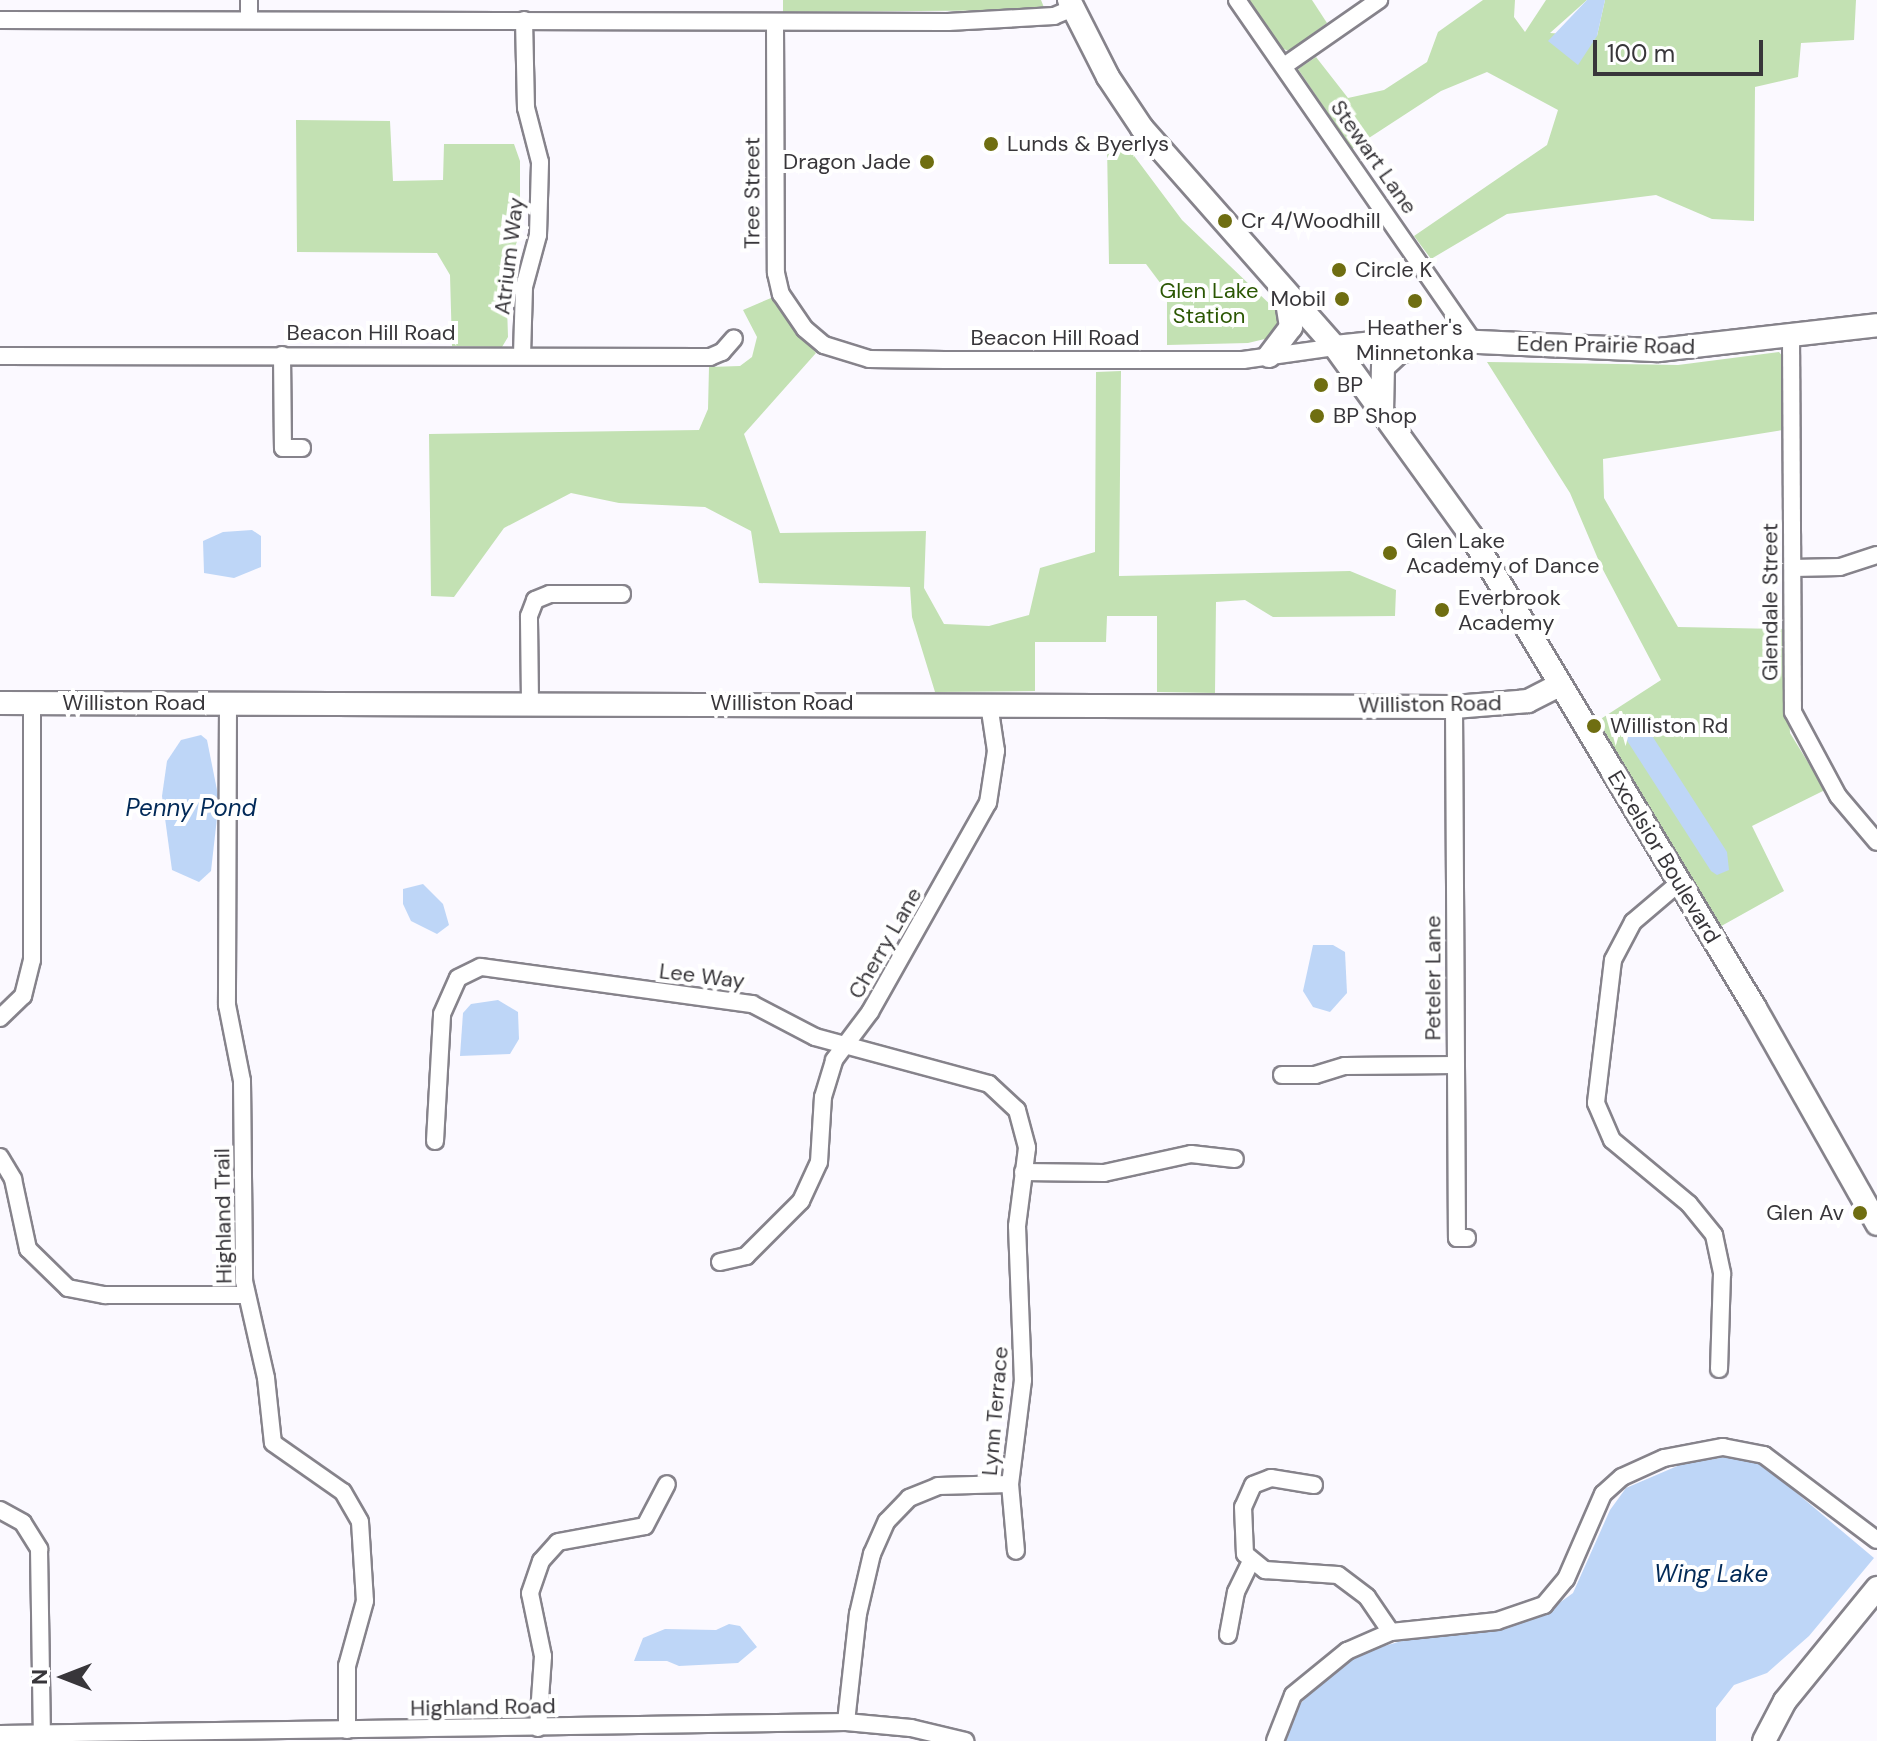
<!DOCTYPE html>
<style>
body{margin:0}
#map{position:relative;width:1877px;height:1741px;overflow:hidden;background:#fbf9ff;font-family:"DM Sans",sans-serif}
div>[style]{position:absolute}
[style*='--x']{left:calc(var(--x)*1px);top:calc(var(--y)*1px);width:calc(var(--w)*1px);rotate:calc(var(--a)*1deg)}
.green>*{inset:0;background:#c3e1b3}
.water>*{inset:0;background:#bed6f7}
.roads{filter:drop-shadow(2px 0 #86838b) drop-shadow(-2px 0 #86838b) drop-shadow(0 2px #86838b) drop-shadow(0 -2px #86838b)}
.minor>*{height:16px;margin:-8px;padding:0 8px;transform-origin:8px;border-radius:8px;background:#fff}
.major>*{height:22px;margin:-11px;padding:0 11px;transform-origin:11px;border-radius:11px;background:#fff}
.dots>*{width:22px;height:22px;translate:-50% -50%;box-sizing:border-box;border:4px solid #fff;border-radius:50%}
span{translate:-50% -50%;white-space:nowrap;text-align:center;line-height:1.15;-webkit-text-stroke:8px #fff;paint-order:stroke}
.poi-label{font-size:22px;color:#38363a}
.left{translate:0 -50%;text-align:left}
.right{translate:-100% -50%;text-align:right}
.street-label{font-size:22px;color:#38363a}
.park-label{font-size:22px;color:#2b5703}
.water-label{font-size:24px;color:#022a58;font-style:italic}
.north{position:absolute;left:24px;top:1637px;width:80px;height:80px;-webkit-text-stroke:6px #fff;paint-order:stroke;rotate:270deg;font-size:22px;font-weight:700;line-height:32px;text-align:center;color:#38363a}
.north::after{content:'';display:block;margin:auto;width:28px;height:36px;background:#38363a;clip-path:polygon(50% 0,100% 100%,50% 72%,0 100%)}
.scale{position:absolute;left:1593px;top:40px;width:170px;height:36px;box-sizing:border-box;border:4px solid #38363a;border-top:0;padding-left:10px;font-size:24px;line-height:28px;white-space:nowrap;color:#38363a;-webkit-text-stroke:6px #fff;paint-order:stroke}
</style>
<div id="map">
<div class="green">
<div style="clip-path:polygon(783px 0,1041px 0,1045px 10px,783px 12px)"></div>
<div style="clip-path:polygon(1246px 0,1312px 0,1327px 23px,1289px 51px,1281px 48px)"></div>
<div style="clip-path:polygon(1483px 0,1515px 0,1514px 17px,1525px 32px,1546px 0,1587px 0,1550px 33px,1597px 36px,1605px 0,1856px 0,1854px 40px,1801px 43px,1798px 77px,1755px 87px,1754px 221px,1712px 219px,1656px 195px,1507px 214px,1431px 259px,1414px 236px,1547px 145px,1558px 110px,1487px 72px,1441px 91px,1352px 149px,1298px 69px,1316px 57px,1348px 98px,1384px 90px,1427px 62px,1438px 32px)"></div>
<div style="clip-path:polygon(296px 120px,390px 121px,393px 181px,443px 180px,444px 144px,514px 144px,520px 161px,520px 232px,506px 275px,508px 337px,502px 347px,452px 346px,450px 275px,437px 253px,297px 252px)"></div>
<div style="clip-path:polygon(1120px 137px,1182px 220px,1275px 309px,1279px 319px,1273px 337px,1248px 343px,1167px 345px,1167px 292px,1146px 264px,1109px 264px,1107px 145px)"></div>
<div style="clip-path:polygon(771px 298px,816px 353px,744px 434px,780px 533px,926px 531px,924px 588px,944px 624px,989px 626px,1029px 615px,1040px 568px,1095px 552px,1096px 372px,1121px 371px,1119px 576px,1350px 571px,1396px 590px,1395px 616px,1273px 617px,1245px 600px,1216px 602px,1215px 693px,1157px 692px,1157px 616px,1107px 616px,1106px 642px,1035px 642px,1035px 691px,935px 692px,912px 617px,910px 587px,759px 583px,751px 531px,705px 507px,619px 503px,571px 493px,504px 528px,454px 597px,431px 596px,429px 434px,699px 430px,708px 409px,709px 367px,740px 366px,752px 357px,757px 337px,743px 310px)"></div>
<div style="clip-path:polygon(1779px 352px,1784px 358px,1783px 430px,1603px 459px,1604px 498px,1678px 627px,1785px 629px,1790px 733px,1825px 790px,1752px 826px,1784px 891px,1716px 929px,1596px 722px,1661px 680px,1601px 566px,1570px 493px,1487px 362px,1678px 365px)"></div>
</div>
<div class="water">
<div style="clip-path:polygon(1587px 0,1605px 0,1597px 36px,1578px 65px,1548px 41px)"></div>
<div style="clip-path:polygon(252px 530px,261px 536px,261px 567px,234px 578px,204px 573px,203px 541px,223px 532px)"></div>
<div style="clip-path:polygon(1631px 716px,1640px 717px,1727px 852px,1729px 870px,1717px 875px,1711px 871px,1626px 739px,1623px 720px)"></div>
<div style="clip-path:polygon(201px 735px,207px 740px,219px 800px,211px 871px,199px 882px,172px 870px,162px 796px,167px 761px,181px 740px)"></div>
<div style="clip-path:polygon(423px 884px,443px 904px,449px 925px,437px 934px,411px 921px,403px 904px,403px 889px)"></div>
<div style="clip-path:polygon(1313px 945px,1333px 945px,1345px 952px,1347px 993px,1330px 1012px,1313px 1007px,1303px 991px)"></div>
<div style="clip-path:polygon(498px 1000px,518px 1012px,519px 1039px,510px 1054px,460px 1056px,463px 1013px,471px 1004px)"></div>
<div style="clip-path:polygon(1726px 1457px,1761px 1463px,1874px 1558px,1809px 1636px,1767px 1673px,1734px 1685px,1716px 1708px,1716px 1741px,1286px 1741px,1298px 1706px,1330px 1673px,1360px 1653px,1433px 1632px,1507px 1626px,1540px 1617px,1573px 1593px,1610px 1510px,1626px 1488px,1682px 1464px)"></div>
<div style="clip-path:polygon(729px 1624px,740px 1626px,757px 1647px,738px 1663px,679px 1666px,667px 1661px,634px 1661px,643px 1638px,665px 1629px,716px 1630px)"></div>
</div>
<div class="roads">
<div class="minor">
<div style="--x:1237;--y:0;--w:415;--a:55.3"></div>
<div style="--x:0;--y:20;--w:948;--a:0.12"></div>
<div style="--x:948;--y:22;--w:106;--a:-3.2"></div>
<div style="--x:1054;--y:16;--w:21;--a:-23"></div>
<div style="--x:249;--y:20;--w:20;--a:-90"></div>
<div style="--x:775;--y:23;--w:250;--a:89.8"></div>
<div style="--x:776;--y:273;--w:22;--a:77"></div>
<div style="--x:781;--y:294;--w:42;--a:55.6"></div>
<div style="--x:805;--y:329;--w:25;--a:40"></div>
<div style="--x:824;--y:345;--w:47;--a:17.3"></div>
<div style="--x:869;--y:359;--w:76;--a:0.8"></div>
<div style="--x:945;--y:360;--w:298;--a:0"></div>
<div style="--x:1243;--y:360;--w:93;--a:-8"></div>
<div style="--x:1284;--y:66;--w:116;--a:-34.8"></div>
<div style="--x:1791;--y:336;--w:376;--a:89.7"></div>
<div style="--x:1793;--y:712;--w:95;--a:61.8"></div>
<div style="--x:1838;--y:796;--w:60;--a:49.7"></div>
<div style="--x:282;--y:355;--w:93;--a:89.4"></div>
<div style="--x:283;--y:448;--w:19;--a:0"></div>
<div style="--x:522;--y:355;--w:68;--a:-88.3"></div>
<div style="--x:524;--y:287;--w:54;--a:-74.9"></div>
<div style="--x:538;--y:235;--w:73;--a:-88.4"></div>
<div style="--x:540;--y:162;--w:56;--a:-104.5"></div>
<div style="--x:526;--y:108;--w:88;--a:-91.3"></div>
<div style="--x:0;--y:356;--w:710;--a:0.08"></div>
<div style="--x:710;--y:357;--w:13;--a:-23"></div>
<div style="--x:722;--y:352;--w:18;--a:-49"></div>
<div style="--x:1793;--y:568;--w:47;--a:-1.2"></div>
<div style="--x:1840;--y:567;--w:39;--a:-18"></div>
<div style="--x:530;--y:702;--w:86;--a:-90.7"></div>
<div style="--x:529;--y:616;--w:17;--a:-69"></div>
<div style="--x:535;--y:600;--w:16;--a:-22"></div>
<div style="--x:550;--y:594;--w:72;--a:0"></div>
<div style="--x:228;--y:703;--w:302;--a:90.2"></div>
<div style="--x:227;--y:1005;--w:77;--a:78.8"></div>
<div style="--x:242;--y:1081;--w:200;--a:89.4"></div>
<div style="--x:244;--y:1281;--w:99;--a:77.2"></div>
<div style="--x:266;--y:1378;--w:65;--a:83.9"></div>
<div style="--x:273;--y:1443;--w:85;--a:35"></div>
<div style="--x:343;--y:1492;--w:34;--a:60"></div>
<div style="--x:360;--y:1522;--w:79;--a:86.4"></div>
<div style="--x:365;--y:1601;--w:67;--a:105.5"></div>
<div style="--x:347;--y:1666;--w:64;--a:90"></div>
<div style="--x:1454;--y:707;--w:531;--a:89.68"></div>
<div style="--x:1457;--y:1238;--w:10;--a:0"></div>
<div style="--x:1680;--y:882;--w:62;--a:139.6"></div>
<div style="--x:1633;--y:922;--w:43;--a:117.8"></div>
<div style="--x:1613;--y:960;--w:144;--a:96.8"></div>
<div style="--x:1596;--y:1103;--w:40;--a:66.6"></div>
<div style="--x:1612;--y:1140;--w:100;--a:39.7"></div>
<div style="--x:1689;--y:1204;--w:40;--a:51"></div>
<div style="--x:1714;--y:1235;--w:40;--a:78"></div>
<div style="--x:1722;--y:1274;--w:95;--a:91.8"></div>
<div style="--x:0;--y:1018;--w:32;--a:-44"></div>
<div style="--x:23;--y:996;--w:37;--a:-76"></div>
<div style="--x:32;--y:960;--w:257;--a:-90"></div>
<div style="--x:1282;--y:1075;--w:33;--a:0"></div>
<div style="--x:1315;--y:1075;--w:31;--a:-17"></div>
<div style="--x:1345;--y:1066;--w:110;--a:-0.5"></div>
<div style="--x:435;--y:1141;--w:127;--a:-86.8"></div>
<div style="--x:442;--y:1014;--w:39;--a:-66"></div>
<div style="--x:458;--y:978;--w:25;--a:-26"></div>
<div style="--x:481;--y:967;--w:274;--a:7.8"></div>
<div style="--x:752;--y:1004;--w:71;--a:27.6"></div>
<div style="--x:815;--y:1037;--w:180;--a:15.1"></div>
<div style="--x:989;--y:1084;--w:38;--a:43"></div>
<div style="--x:1017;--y:1110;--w:39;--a:75"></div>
<div style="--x:1027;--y:1148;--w:79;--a:97.3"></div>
<div style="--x:1017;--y:1226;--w:154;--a:87.8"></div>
<div style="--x:1023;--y:1380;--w:105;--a:97.1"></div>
<div style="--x:1010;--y:1484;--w:67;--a:84.9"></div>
<div style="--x:0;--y:1157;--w:26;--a:59"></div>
<div style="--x:13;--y:1179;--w:72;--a:77.9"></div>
<div style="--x:28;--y:1249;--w:56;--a:44.3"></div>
<div style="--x:68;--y:1288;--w:38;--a:11"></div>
<div style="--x:105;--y:1295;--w:141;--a:0"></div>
<div style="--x:1023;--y:1172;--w:81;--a:0.7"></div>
<div style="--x:1104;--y:1173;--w:89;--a:-12.3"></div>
<div style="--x:1191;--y:1154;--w:44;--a:6.5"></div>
<div style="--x:720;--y:1262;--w:27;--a:-13"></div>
<div style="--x:746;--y:1256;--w:78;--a:-45"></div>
<div style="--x:801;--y:1201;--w:43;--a:-65.2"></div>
<div style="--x:819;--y:1162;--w:65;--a:-86.5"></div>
<div style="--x:823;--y:1097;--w:39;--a:-73"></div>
<div style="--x:834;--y:1060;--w:60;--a:-53.1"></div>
<div style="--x:870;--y:1012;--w:240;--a:-60.6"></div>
<div style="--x:988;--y:803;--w:53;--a:-81.3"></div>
<div style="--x:996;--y:751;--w:48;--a:-98.5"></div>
<div style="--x:1314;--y:1485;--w:44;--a:-170.8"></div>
<div style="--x:1271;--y:1478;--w:19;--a:159"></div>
<div style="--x:1253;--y:1485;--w:24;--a:114"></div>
<div style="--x:1243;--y:1507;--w:47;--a:87.6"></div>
<div style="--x:1245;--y:1554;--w:26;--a:39"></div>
<div style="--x:1265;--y:1570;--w:73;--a:3.9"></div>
<div style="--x:1338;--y:1575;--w:36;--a:37"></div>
<div style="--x:1367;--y:1597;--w:42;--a:55.6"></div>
<div style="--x:0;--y:1510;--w:26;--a:29"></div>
<div style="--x:23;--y:1523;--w:31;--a:58"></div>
<div style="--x:39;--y:1549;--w:184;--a:89.1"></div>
<div style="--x:1228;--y:1635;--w:44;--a:-79.5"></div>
<div style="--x:1236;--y:1592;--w:32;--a:-64"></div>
<div style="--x:846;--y:1722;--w:109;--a:-83.7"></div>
<div style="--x:858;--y:1614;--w:62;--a:-76.9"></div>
<div style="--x:872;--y:1554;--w:36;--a:-66"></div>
<div style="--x:887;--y:1521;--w:32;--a:-46"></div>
<div style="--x:909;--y:1498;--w:31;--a:-22"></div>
<div style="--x:938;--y:1486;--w:72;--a:-1.6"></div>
<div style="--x:538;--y:1728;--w:72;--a:-86"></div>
<div style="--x:543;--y:1656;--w:64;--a:-101.7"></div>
<div style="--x:530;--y:1593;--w:34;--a:-71"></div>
<div style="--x:541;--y:1561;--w:25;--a:-48"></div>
<div style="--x:558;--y:1542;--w:88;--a:-10.4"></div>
<div style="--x:645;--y:1526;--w:47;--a:-62.4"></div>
<div style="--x:0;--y:1734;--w:846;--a:-0.81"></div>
<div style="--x:846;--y:1722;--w:65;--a:5.3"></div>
<div style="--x:911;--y:1728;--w:56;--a:13.5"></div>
<div style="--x:1275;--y:1741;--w:49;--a:-68.6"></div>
<div style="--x:1293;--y:1695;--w:70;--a:-39.2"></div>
<div style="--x:1347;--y:1651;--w:48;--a:-23.4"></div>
<div style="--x:1391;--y:1632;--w:107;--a:-5.9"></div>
<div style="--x:1497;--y:1621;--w:50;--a:-18.8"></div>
<div style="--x:1544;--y:1605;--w:34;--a:-50"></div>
<div style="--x:1566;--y:1579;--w:93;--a:-66.5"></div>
<div style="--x:1603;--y:1494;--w:25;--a:-42"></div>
<div style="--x:1622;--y:1477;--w:46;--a:-24.3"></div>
<div style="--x:1664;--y:1458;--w:60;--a:-10.6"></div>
<div style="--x:1723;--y:1447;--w:42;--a:11"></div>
<div style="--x:1764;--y:1455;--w:141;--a:37"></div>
</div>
<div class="major">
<div style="--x:1069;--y:0;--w:86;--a:63.1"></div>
<div style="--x:1108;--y:77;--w:61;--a:56.3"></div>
<div style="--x:1142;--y:128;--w:292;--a:48.6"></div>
<div style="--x:1335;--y:347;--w:234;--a:54.2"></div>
<div style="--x:1472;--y:537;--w:549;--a:59"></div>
<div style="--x:1755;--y:1008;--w:248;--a:60.5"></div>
<div style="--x:1335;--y:347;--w:78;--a:-5.9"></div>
<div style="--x:1413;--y:339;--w:246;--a:2.6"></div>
<div style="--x:1659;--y:350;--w:219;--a:-6.5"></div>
<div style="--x:1269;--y:356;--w:36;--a:-53"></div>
<div style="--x:1291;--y:327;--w:36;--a:-99"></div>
<div style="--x:1382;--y:413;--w:46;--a:-88.8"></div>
<div style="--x:1383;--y:367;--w:22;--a:-43"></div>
<div style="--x:1399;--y:352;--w:22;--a:-13"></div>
<div style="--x:0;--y:703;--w:1454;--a:0.16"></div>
<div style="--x:1454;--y:707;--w:74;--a:-4.6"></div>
<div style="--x:1528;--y:701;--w:36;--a:-27"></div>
<div style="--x:1764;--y:1741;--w:45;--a:-62.3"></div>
<div style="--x:1785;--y:1701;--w:146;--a:-50.8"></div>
</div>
</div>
<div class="dots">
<div style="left:991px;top:144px;background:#6f6e11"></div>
<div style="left:927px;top:162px;background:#6f6e11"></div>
<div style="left:1225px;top:221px;background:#6f6e11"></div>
<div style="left:1339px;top:270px;background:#6f6e11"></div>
<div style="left:1342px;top:299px;background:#6f6e11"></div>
<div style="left:1415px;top:301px;background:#6f6e11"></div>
<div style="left:1321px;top:385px;background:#6f6e11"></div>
<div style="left:1317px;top:416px;background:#6f6e11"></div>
<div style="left:1390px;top:553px;background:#6f6e11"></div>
<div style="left:1442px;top:610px;background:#6f6e11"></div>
<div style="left:1594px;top:726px;background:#6f6e11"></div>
<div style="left:1860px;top:1213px;background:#6f6e11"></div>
</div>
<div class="poi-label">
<span class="left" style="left:1007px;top:144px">Lunds &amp; Byerlys</span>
<span class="right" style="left:911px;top:162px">Dragon Jade</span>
<span class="left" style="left:1241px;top:221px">Cr 4/Woodhill</span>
<span class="left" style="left:1355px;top:270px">Circle K</span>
<span class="right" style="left:1326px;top:299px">Mobil</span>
<span style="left:1415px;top:340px">Heather's<br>Minnetonka</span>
<span class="left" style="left:1337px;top:385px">BP</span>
<span class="left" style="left:1333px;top:416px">BP Shop</span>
<span class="left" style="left:1406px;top:553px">Glen Lake<br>Academy of Dance</span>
<span class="left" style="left:1458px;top:610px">Everbrook<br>Academy</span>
<span class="left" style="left:1610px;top:726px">Williston Rd</span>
<span class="right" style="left:1844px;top:1213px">Glen Av</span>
</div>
<div class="street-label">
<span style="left:1374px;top:157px;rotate:55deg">Stewart Lane</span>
<span style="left:752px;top:193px;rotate:-90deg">Tree Street</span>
<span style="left:509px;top:256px;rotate:-83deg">Atrium Way</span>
<span style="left:371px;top:333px">Beacon Hill Road</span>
<span style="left:1055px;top:338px">Beacon Hill Road</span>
<span style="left:1606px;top:345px;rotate:1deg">Eden Prairie Road</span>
<span style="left:1770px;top:602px;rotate:-90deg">Glendale Street</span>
<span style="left:134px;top:703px">Williston Road</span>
<span style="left:782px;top:703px">Williston Road</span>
<span style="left:1430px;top:704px;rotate:-1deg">Williston Road</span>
<span style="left:1664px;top:857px;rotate:59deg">Excelsior Boulevard</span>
<span style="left:885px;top:943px;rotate:-60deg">Cherry Lane</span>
<span style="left:702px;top:976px;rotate:7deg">Lee Way</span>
<span style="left:1433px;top:978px;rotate:-90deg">Peteler Lane</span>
<span style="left:223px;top:1216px;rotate:-91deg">Highland Trail</span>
<span style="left:995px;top:1411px;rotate:-85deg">Lynn Terrace</span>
<span style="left:483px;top:1707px;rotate:-1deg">Highland Road</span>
</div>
<div class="park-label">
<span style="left:1209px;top:303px">Glen Lake<br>Station</span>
</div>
<div class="water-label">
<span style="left:191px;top:808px">Penny Pond</span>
<span style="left:1711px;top:1574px">Wing Lake</span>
</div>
<div class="north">N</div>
<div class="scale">100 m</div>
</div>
